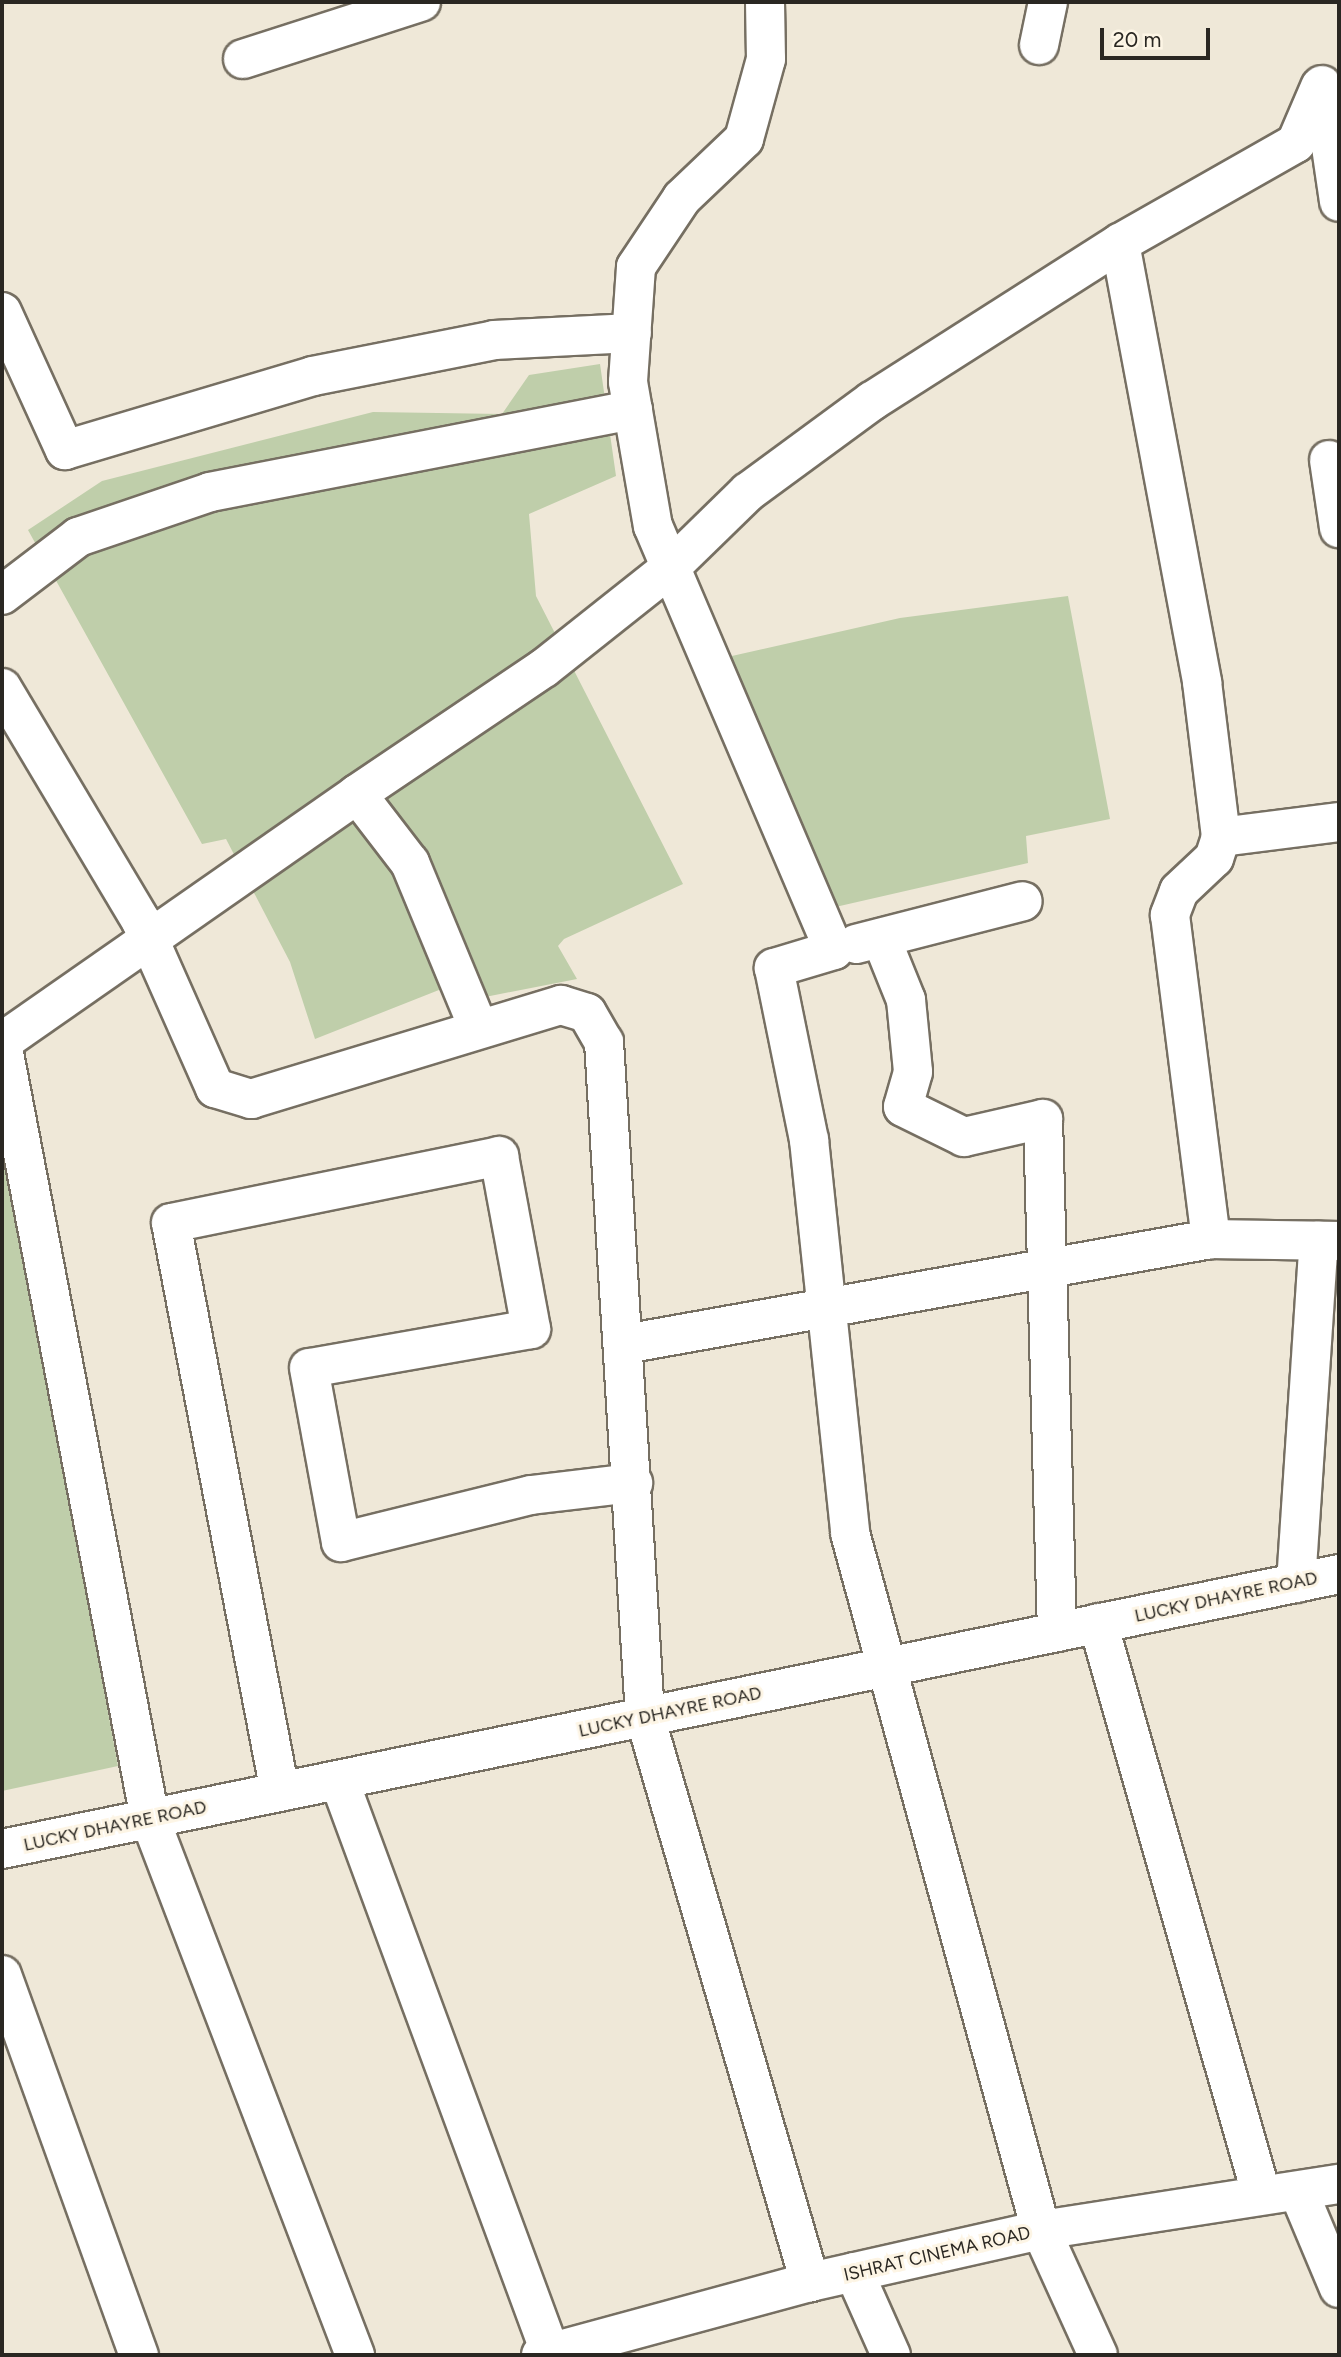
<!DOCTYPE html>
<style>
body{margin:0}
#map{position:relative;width:1341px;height:2357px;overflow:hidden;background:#efe8d8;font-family:Figtree,sans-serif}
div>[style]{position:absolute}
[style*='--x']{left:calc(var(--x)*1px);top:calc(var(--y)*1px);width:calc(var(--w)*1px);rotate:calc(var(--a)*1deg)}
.green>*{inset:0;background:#bfceaa}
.roads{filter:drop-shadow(2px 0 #766f62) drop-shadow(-2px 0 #766f62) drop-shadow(0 2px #766f62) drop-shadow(0 -2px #766f62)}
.minor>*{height:38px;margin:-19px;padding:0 19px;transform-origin:19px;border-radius:19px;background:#fff}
.secondary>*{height:38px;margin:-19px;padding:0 19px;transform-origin:19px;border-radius:19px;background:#fff}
span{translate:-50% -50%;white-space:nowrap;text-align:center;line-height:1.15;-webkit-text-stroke:6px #fdf5e5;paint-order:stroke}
.street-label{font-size:18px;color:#2a2722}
.frame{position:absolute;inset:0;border:4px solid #2a2722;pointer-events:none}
.scale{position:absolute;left:1100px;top:28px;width:110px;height:32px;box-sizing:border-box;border:4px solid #2a2722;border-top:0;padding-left:9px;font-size:21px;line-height:24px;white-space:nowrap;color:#2a2722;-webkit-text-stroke:5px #fdf5e5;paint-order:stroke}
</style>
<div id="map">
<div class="green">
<div style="clip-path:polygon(600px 364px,616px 476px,529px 514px,536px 596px,683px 884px,564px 939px,558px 946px,577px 979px,480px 998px,444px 988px,315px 1039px,290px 962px,226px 839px,202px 844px,28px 530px,102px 481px,373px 412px,502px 414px,529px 375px)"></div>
<div style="clip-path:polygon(1068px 596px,1110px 819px,1026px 836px,1028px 863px,831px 908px,723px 658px,900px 618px)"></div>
<div style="clip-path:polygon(2px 1138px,118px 1766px,2px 1791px)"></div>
</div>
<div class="roads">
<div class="minor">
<div style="--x:765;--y:2;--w:57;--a:89"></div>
<div style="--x:766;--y:59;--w:83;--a:105.4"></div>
<div style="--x:744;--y:139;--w:86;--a:136.4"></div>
<div style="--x:682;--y:198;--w:83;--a:123.7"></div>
<div style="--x:636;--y:267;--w:115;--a:94"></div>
<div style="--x:628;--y:382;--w:146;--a:80.2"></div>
<div style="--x:653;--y:526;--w:461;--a:66.9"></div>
<div style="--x:834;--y:950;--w:63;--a:163.3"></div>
<div style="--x:774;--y:968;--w:176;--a:78.5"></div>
<div style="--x:809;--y:1140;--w:395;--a:84"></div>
<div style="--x:850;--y:1533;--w:723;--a:74.68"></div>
<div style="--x:1041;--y:2230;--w:137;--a:65.5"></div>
<div style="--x:1039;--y:45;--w:44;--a:-78.2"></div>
<div style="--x:243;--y:59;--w:187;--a:-17.8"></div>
<div style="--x:1322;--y:85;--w:118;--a:81.7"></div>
<div style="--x:1120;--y:243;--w:447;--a:79.4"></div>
<div style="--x:1202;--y:682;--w:156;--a:83"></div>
<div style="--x:1221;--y:837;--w:22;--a:108"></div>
<div style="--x:1214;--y:858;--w:48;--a:136.7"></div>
<div style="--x:1179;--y:891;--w:26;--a:111"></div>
<div style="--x:1170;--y:915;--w:327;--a:82.8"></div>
<div style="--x:2;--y:312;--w:152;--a:65.5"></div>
<div style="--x:65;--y:450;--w:259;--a:-16.6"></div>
<div style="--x:313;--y:376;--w:185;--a:-11.2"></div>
<div style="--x:494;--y:340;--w:138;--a:-2.9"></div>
<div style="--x:1329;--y:460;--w:69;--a:81.6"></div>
<div style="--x:2;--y:595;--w:96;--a:-37.3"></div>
<div style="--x:78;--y:537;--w:139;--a:-18.8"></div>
<div style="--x:210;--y:492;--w:431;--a:-11"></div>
<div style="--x:2;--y:688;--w:271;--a:59.2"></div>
<div style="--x:141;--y:921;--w:183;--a:66.1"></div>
<div style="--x:215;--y:1088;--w:38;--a:17"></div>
<div style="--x:251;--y:1099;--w:324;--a:-16.9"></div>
<div style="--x:561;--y:1005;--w:27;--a:17"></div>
<div style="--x:587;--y:1013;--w:34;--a:60"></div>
<div style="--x:604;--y:1042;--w:676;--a:86.52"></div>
<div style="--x:645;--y:1717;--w:589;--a:73.72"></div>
<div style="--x:1221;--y:837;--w:119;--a:-7.2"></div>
<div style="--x:881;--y:938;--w:67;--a:68"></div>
<div style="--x:906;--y:1000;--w:72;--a:84.4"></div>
<div style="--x:913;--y:1072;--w:36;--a:106"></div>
<div style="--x:903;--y:1107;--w:68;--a:26.2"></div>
<div style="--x:964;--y:1137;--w:81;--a:-12.8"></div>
<div style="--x:1043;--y:1119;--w:513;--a:88.44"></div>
<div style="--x:856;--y:944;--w:172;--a:-14.4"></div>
<div style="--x:478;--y:1027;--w:178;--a:-112.5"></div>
<div style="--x:410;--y:863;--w:87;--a:-127.5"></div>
<div style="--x:357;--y:794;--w:225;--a:-34"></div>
<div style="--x:544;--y:668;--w:161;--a:-38.4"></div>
<div style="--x:670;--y:568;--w:109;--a:-44.3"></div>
<div style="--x:748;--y:492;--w:154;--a:-36.3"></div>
<div style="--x:872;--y:401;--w:294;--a:-32.5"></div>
<div style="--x:1120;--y:243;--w:202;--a:-29.6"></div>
<div style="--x:1296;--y:143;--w:61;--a:-66.8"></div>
<div style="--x:2;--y:1042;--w:433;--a:-34.9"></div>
<div style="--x:2;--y:1043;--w:790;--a:79.2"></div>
<div style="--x:150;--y:1819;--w:574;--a:69.07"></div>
<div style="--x:625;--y:1344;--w:595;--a:-10.16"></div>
<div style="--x:1211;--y:1239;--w:128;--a:0.9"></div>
<div style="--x:1296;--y:1583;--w:343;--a:-86.2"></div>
<div style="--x:1098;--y:1623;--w:593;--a:74.04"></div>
<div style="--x:339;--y:1780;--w:610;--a:69.75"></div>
<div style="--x:280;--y:1792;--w:579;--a:-100.84"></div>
<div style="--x:171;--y:1223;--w:335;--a:-11.5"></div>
<div style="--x:499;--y:1156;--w:176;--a:79.5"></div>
<div style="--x:531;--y:1329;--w:225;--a:170"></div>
<div style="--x:309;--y:1368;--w:177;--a:79.6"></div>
<div style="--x:341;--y:1542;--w:196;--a:-13.9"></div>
<div style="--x:531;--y:1495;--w:103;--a:-6.7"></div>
<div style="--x:2;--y:1975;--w:404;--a:70.2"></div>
<div style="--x:1299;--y:2193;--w:103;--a:67.2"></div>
<div style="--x:854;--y:2272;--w:91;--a:66"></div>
</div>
<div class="secondary">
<div style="--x:2;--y:1849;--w:1365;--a:-11.62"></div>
<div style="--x:541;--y:2355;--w:279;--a:-15.2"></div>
<div style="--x:810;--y:2282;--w:237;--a:-12.7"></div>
<div style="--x:1041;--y:2230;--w:302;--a:-8.8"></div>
</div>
</div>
<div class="street-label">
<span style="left:1226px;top:1597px;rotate:-12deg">LUCKY DHAYRE ROAD</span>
<span style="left:670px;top:1712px;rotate:-12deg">LUCKY DHAYRE ROAD</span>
<span style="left:115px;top:1826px;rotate:-12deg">LUCKY DHAYRE ROAD</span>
<span style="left:937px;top:2254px;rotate:-13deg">ISHRAT CINEMA ROAD</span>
</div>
<div class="frame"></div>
<div class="scale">20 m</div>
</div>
